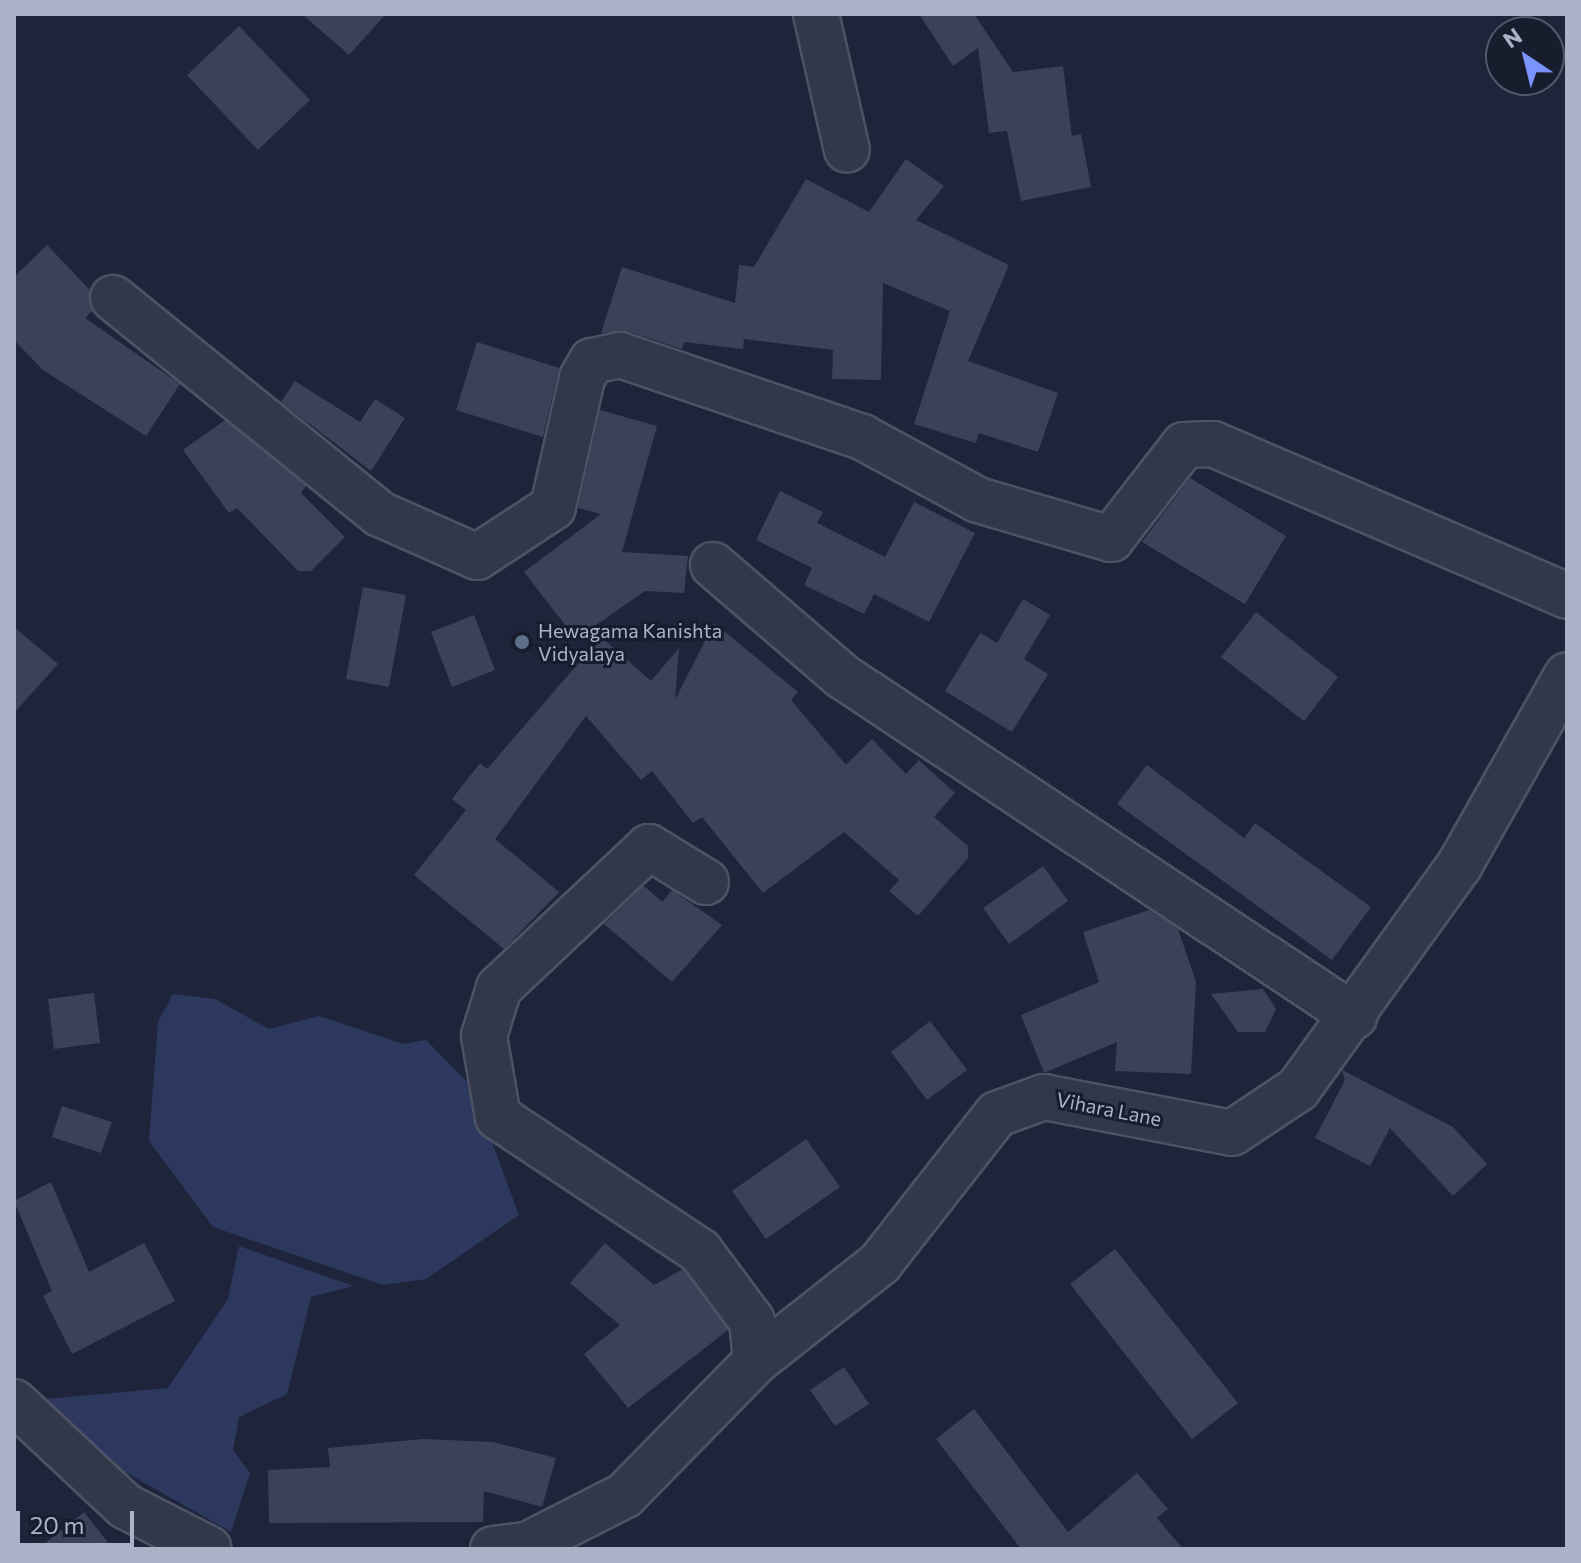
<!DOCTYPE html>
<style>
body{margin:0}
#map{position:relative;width:1581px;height:1563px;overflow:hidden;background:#1e253a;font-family:Commissioner,sans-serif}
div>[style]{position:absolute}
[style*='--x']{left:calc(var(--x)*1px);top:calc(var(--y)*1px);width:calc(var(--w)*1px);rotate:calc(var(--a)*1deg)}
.water>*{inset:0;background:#2d385f}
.building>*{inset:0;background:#3a425a}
.roads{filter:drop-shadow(2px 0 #4d5265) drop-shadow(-2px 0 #4d5265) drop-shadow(0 2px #4d5265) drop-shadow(0 -2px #4d5265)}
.minor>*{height:44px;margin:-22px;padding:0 22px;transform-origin:22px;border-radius:22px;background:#32374a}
.dots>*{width:22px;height:22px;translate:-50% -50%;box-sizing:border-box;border:4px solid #181d2e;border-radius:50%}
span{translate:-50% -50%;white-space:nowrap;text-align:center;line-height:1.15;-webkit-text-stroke:6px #181d2e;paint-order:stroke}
.poi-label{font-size:20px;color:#acb1c7}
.left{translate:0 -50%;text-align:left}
.street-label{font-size:20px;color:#acb1c7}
.frame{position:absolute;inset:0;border:16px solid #acb1c7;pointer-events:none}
.north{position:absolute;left:1485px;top:16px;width:80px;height:80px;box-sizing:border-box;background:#181d2e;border:2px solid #53586b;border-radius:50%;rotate:325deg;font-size:22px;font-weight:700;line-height:32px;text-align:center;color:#acb1c7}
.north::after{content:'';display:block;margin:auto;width:28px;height:36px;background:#7993ff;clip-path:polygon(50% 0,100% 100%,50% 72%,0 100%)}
.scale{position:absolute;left:16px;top:1511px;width:118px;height:36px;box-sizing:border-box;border:4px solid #acb1c7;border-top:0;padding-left:10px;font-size:24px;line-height:28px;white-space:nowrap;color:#acb1c7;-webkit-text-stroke:6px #181d2e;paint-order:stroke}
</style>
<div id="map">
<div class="water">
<div style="clip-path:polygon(173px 994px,215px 999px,269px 1029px,319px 1016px,403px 1044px,426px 1040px,471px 1086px,519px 1215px,426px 1279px,383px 1285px,213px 1227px,149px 1141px,158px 1022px)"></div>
<div style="clip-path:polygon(239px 1246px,353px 1286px,311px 1297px,287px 1394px,239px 1417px,233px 1450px,250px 1473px,231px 1532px,120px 1469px,35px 1400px,168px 1388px,228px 1299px)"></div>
</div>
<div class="building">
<div style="clip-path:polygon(302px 14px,386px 14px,349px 55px)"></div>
<div style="clip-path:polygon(919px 14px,974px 14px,1013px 72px,1063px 66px,1072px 136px,1081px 134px,1091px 187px,1021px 201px,1007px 131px,989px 133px,978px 48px,953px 66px)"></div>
<div style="clip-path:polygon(239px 26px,310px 100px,258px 150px,187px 75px)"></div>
<div style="clip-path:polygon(906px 159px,944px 186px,916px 220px,1009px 265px,968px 361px,1058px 393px,1038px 452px,979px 433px,976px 443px,914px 424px,950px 311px,883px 283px,881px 380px,832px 379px,833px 350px,744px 339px,743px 349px,684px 342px,682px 349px,627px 331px,601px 333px,622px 267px,735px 303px,739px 265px,754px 267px,806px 179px,869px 212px)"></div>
<div style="clip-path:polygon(47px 245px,90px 290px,92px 311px,85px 318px,180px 384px,146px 436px,43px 370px,14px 340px,14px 277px)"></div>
<div style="clip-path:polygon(477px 342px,559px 368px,543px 437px,456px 410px)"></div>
<div style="clip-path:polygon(295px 381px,360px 422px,375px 399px,405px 418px,371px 471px,281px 402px)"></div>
<div style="clip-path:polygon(600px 410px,657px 426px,622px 552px,688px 556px,684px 593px,645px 591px,576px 639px,524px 572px,601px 514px,578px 508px)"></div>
<div style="clip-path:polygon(225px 420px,306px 486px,301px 493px,345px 537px,311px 571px,298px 571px,237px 508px,229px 513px,183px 450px)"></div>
<div style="clip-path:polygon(1190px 478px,1286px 536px,1245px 604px,1142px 542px)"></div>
<div style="clip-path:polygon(780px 491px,823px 512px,817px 523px,885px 557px,914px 502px,975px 533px,929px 622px,874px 594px,864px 614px,804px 585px,812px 568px,756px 540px)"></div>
<div style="clip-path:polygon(363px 587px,406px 595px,389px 687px,346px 679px)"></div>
<div style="clip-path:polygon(1023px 599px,1050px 615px,1024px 659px,1048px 674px,1012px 732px,945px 691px,980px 633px,997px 643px)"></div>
<div style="clip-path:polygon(1256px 612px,1338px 677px,1304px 721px,1221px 657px)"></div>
<div style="clip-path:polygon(474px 615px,495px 670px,452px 687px,431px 632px)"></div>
<div style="clip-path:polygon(714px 623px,798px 692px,791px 700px,846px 765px,872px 739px,906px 774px,919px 760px,955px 793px,934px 817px,968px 846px,968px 858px,918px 916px,889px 891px,899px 880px,844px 832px,763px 893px,702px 817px,693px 823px,652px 771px,641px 780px,586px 716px,495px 839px,559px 892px,504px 949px,414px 875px,466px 810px,452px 799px,480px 763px,487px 769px,601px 637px,651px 681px,679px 648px,675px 700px)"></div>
<div style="clip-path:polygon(14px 627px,58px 664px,14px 713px)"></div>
<div style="clip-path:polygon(1147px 765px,1244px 838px,1255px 823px,1371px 907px,1332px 960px,1117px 804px)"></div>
<div style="clip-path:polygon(1043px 866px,1068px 901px,1009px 944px,983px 908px)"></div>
<div style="clip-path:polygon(644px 886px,662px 902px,672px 890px,722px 925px,672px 982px,604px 924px)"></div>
<div style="clip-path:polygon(1149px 910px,1178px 929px,1196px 982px,1191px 1074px,1115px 1071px,1117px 1042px,1044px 1073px,1021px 1015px,1099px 982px,1083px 932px)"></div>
<div style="clip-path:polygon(1263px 989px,1276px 1009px,1265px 1032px,1238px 1032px,1211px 994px)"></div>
<div style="clip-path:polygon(94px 993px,100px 1043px,54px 1049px,48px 999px)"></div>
<div style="clip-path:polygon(930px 1021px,967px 1070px,927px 1100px,891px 1052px)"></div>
<div style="clip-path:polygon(1342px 1070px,1453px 1127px,1487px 1164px,1453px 1196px,1390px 1128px,1370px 1166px,1315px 1138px,1345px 1080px)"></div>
<div style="clip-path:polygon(62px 1106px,112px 1122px,101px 1153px,52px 1137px)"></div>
<div style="clip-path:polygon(806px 1139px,840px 1187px,766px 1239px,732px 1191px)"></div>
<div style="clip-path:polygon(51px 1182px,89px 1272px,144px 1243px,175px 1301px,72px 1354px,43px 1296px,52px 1291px,14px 1201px)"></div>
<div style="clip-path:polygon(605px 1243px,654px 1285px,683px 1269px,728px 1330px,628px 1408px,584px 1354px,620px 1325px,570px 1283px)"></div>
<div style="clip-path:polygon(1115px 1249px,1238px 1403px,1192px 1439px,1070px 1284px)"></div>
<div style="clip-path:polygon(844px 1367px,869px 1404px,835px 1426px,810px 1390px)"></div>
<div style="clip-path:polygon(974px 1409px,1068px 1532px,1137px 1473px,1168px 1509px,1157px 1518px,1183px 1549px,1021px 1549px,936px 1439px)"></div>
<div style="clip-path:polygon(423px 1439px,493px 1442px,556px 1458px,542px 1507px,484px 1491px,483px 1522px,269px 1523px,268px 1470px,330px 1467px,328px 1448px)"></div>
<div style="clip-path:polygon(84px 1512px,113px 1549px,38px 1549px)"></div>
</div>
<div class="roads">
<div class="minor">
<div style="--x:816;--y:14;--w:139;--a:77.2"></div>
<div style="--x:113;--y:298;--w:343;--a:39"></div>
<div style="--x:380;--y:514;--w:106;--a:23.9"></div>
<div style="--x:477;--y:557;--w:91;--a:-33.3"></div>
<div style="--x:553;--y:507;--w:132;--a:-77.3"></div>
<div style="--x:582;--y:378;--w:20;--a:-60"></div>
<div style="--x:592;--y:361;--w:29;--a:-12"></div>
<div style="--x:620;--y:355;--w:256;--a:18.7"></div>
<div style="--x:862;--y:437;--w:132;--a:28.5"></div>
<div style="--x:978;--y:500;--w:139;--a:16.3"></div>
<div style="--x:1111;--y:539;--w:119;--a:-52.2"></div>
<div style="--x:1184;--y:445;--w:29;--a:-2"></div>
<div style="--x:1213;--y:444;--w:385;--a:23.2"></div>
<div style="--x:713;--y:565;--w:170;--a:40.7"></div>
<div style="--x:842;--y:676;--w:615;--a:33.59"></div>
<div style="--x:706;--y:882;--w:67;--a:-148.4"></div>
<div style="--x:649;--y:847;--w:206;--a:136.8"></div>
<div style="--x:499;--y:988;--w:50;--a:107.4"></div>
<div style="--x:484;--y:1036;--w:82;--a:80.2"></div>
<div style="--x:498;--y:1117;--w:242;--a:33.6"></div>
<div style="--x:700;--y:1251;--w:87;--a:53.4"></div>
<div style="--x:752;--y:1321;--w:40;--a:84.3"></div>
<div style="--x:14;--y:1402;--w:152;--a:43.1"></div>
<div style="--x:125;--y:1506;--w:94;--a:27.1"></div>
<div style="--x:493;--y:1549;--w:34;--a:-7"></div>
<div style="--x:527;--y:1545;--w:110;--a:-27"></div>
<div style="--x:625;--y:1495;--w:187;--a:-45.6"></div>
<div style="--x:756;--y:1361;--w:158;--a:-38.3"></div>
<div style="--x:880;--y:1263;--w:189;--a:-51.9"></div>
<div style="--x:997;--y:1114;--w:50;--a:-19.9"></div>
<div style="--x:1044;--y:1097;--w:191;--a:10.8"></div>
<div style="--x:1232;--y:1133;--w:79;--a:-33.7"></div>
<div style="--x:1298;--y:1089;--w:275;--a:-54.2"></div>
<div style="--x:1459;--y:866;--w:219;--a:-60.5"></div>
</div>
</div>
<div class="dots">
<div style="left:522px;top:642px;background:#5c6f8a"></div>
</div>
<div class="poi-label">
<span class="left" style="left:538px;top:642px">Hewagama Kanishta<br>Vidyalaya</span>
</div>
<div class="street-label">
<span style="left:1109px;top:1109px;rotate:11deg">Vihara Lane</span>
</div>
<div class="frame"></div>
<div class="north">N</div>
<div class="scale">20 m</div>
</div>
